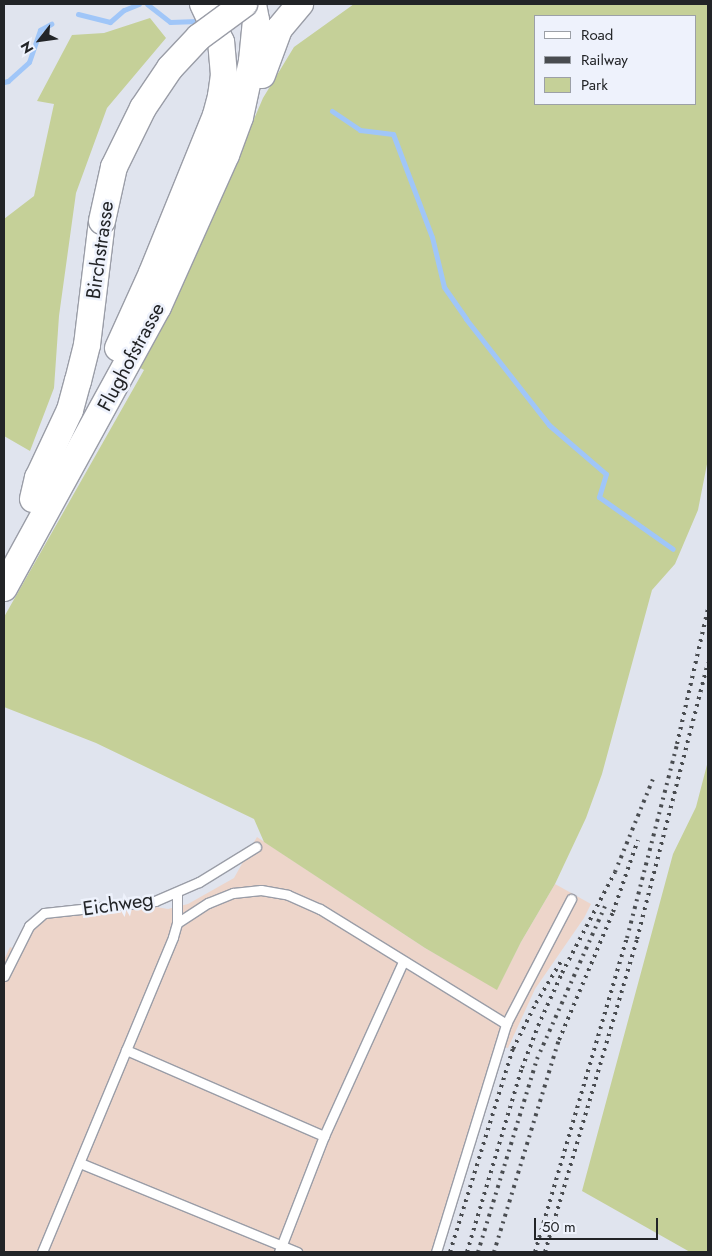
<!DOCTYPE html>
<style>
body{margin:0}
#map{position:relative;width:712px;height:1256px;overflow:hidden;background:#e0e4ee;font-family:Jost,sans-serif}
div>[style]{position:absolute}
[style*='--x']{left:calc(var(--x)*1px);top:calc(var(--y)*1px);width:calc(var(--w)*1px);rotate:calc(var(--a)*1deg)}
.industrial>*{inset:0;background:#edd5ca}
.green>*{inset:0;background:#c5d098}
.stream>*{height:5px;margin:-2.5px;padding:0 2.5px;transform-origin:2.5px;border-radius:2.5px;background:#a0c6f8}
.roads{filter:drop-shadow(1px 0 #9a9da7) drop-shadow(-1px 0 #9a9da7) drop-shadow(0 1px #9a9da7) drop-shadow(0 -1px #9a9da7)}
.service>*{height:9px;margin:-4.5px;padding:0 4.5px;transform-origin:4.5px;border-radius:4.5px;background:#fff}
.secondary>*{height:26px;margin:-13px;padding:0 13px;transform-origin:13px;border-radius:13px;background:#fff}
.rail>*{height:4px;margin-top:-2px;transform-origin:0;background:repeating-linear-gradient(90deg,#494c50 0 2.5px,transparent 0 7.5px)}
.bridges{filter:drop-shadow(1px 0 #9a9da7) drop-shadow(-1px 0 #9a9da7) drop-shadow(0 1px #9a9da7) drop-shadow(0 -1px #9a9da7)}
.secondary-bridge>*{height:26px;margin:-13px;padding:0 13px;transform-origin:13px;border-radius:13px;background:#fff}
span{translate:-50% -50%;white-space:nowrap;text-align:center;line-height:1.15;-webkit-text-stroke:5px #eef2fc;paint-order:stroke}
.street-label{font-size:20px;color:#222427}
.frame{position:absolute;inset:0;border:5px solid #222427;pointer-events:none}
.legend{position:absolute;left:534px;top:15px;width:162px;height:90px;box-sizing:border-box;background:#eef2fc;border:1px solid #9ca0a7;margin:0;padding:6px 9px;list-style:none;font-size:15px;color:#222427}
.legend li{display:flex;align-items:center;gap:10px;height:25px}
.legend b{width:25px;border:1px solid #9ca0a7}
.north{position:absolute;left:15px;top:15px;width:50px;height:50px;-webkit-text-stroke:4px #eef2fc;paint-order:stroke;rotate:240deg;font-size:14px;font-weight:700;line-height:20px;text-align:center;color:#222427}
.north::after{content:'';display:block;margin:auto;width:18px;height:22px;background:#222427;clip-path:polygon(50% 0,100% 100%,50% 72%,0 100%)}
.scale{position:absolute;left:534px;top:1218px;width:124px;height:22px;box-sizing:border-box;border:2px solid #222427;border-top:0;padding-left:6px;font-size:15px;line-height:18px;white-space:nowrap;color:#222427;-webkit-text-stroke:4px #eef2fc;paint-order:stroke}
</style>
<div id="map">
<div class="industrial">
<div style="clip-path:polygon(257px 837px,425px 948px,497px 989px,521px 942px,555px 884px,591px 904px,584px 918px,535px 989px,508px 1048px,504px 1047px,441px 1252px,4px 1252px,4px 960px,10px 947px,22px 953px,34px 927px,44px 917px,150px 906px,168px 909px,188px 904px,234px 878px)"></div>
</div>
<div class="green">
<div style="clip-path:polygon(evenodd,354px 4px,708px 4px,708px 459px,698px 510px,675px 564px,652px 590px,602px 774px,586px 818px,555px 884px,521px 942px,497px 990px,425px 948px,264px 842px,254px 819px,96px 743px,4px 707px,4px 617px,144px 370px,137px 366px,194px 259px,263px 98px,294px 47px,354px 4px,536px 16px,696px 16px,696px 104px,536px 104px,536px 16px)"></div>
<div style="clip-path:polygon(150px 18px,166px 38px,107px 108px,76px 193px,59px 316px,54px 388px,30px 451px,4px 436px,4px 219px,34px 196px,54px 104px,37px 101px,72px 35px,104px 33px)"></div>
<div style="clip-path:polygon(708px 761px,708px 1252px,690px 1252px,582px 1191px,673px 854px,696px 807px)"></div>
</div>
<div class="stream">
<div style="--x:147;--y:4;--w:29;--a:38"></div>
<div style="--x:170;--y:22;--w:27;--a:-2"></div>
<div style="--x:78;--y:14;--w:33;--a:14"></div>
<div style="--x:110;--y:22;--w:18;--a:-41"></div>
<div style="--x:124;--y:10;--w:16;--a:-22"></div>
<div style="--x:4;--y:82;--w:4;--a:-14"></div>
<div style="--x:8;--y:81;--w:28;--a:-42"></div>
<div style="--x:29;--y:62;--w:34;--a:-71"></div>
<div style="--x:40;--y:30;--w:13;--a:-29"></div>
<div style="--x:332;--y:111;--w:34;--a:34"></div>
<div style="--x:360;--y:130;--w:33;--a:7"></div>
<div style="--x:393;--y:134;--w:110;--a:69.3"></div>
<div style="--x:432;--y:237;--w:51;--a:76.5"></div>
<div style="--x:444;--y:287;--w:39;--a:55"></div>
<div style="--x:466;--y:319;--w:135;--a:51.9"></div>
<div style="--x:549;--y:425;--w:75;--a:40.7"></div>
<div style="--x:606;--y:474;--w:24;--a:107"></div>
<div style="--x:599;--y:497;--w:90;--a:35.1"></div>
</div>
<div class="roads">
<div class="service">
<div style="--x:177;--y:923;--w:37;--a:-33"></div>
<div style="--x:208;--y:903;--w:27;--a:-22"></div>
<div style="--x:233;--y:893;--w:28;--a:-6"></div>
<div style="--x:261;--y:890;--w:27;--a:10"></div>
<div style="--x:288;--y:895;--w:35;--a:24"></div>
<div style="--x:320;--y:909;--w:219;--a:31.7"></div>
<div style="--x:4;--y:976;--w:56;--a:-63.4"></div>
<div style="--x:29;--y:926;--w:20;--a:-41"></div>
<div style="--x:44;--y:913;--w:112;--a:-6.2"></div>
<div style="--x:155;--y:901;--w:48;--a:-23.4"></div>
<div style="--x:199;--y:882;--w:67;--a:-31.6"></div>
<div style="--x:126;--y:1050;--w:216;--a:23.5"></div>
<div style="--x:80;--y:1163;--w:235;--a:22.3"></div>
<div style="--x:42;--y:1252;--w:341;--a:-67.4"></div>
<div style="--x:173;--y:937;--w:15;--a:-74"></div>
<div style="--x:177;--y:923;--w:31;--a:-90"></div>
<div style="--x:279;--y:1252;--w:124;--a:-68.8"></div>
<div style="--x:324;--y:1136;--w:191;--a:-65.6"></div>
<div style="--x:436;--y:1252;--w:239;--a:-72.9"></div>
<div style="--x:506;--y:1024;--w:141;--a:-62.5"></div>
</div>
<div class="secondary">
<div style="--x:262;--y:75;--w:49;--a:-69.7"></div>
<div style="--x:279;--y:29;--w:33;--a:-50"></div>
<div style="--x:118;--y:348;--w:82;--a:-65.6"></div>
<div style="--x:152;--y:273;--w:170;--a:-67.9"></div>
<div style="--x:216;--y:115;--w:20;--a:-75"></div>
<div style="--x:221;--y:96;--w:21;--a:-82"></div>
<div style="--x:224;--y:75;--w:33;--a:-95"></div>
<div style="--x:221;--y:42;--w:42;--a:-115.3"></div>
<div style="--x:33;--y:499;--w:22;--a:-77"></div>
<div style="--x:38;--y:478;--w:75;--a:-64.8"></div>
<div style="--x:70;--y:410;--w:30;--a:-75"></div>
<div style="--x:78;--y:381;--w:37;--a:-76"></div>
<div style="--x:87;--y:345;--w:125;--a:-83.1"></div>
<div style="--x:4;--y:588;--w:320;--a:-61.3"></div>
<div style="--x:158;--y:307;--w:167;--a:-65.9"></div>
<div style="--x:226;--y:155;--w:40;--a:-69.8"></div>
<div style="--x:240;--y:117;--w:57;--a:-77.9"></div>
<div style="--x:252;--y:61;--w:41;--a:-84.4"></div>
<div style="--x:256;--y:20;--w:16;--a:-101"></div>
</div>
</div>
<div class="rail">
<div style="--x:450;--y:1252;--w:213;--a:-72.8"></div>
<div style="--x:513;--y:1049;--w:51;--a:-63.4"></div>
<div style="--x:536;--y:1003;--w:52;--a:-59"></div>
<div style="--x:467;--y:1252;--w:192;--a:-73.4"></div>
<div style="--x:522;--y:1068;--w:45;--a:-69.1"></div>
<div style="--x:538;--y:1026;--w:58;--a:-65.6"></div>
<div style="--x:562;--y:973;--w:114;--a:-62.3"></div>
<div style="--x:615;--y:872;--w:100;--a:-67.8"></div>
<div style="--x:478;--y:1252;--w:202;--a:-73"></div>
<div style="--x:537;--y:1059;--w:167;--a:-66"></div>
<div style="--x:494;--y:1252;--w:222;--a:-73"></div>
<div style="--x:559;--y:1040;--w:139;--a:-67.1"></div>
<div style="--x:613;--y:912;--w:76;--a:-70.9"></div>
<div style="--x:535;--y:1252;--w:327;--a:-73.7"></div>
<div style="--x:627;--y:938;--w:200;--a:-75.5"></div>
<div style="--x:677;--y:744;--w:139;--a:-77.1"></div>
<div style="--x:545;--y:1252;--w:326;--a:-73.6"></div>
<div style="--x:637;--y:939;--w:285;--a:-75.6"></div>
</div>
<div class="bridges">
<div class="secondary-bridge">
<div style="--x:102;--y:221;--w:55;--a:-77.5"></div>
<div style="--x:114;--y:167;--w:66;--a:-63.8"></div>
<div style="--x:143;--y:108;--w:48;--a:-56"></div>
<div style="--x:170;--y:68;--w:42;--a:-46.9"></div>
<div style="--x:199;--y:37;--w:56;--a:-36.3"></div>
</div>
</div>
<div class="street-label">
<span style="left:100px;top:250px;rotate:-82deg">Birchstrasse</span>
<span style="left:131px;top:357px;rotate:-62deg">Flughofstrasse</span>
<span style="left:118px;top:904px;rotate:-8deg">Eichweg</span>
</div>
<div class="frame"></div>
<ul class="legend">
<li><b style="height:6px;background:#fff"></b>Road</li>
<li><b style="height:6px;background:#494c50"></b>Railway</li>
<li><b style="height:14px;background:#c5d098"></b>Park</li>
</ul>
<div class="north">N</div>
<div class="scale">50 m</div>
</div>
